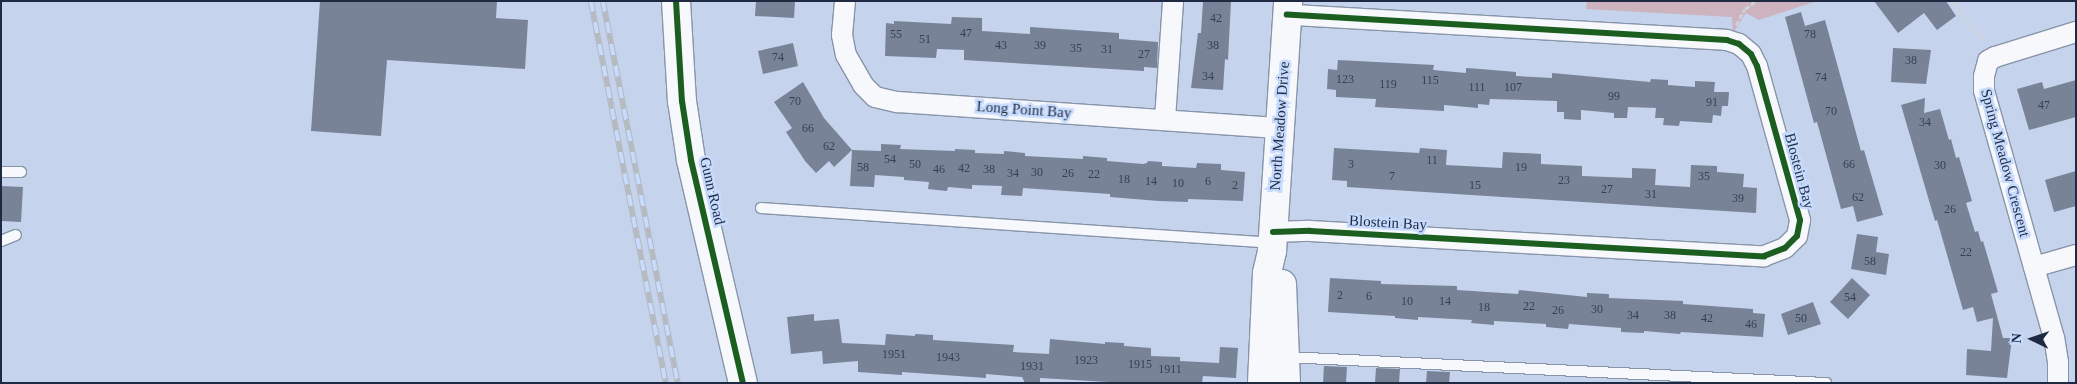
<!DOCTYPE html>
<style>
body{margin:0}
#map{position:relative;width:2077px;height:384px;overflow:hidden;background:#c5d3ec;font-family:"Times New Roman",serif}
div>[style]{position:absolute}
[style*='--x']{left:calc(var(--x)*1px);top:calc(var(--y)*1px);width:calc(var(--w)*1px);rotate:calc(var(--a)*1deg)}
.green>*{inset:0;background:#ccb3bd}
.building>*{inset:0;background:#788397}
.path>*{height:3px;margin-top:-1.5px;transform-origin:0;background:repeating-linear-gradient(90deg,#ced2db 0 5px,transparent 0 7.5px)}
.roads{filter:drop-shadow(1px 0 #8894a9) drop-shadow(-1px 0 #8894a9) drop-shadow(0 1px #8894a9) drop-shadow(0 -1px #8894a9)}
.lane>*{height:10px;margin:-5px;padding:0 5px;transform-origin:5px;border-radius:5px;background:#f6f8fc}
.street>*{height:20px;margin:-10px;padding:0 10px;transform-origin:10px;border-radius:10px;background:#f6f8fc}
.secondary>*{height:28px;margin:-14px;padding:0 14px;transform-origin:14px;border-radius:14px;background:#f6f8fc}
.rail>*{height:5.5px;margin-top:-2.75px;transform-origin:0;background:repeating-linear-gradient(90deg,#c7dbfe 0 11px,#b5b9c0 0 22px);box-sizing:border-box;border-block:1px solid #b5b9c0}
.cycleway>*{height:6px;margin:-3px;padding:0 3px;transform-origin:3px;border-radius:3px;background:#1b5e20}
span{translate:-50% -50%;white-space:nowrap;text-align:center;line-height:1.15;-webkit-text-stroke:5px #c7dbfe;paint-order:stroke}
.number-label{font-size:12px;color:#344056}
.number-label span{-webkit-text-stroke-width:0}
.street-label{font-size:15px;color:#1e2a41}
.frame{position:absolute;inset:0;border:2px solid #1e2a41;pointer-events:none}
.north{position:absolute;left:2007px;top:314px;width:50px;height:50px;-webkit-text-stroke:4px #c7dbfe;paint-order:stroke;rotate:273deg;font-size:14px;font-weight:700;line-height:20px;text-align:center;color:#1e2a41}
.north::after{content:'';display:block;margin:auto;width:18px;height:22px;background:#1e2a41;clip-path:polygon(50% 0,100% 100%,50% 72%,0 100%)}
</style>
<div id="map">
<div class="green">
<div style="clip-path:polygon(1587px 1px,1817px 1px,1759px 20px,1746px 13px,1733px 33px,1732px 17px,1586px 9px)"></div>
</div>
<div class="building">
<div style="clip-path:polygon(320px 1px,497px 1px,496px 18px,528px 20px,525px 69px,387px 60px,381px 136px,311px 131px)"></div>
<div style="clip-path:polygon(756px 1px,795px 1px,794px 18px,755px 16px)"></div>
<div style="clip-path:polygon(1203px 1px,1231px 1px,1228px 60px,1225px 59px,1223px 90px,1191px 88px,1198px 33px,1201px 33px)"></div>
<div style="clip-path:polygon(1874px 1px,1946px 1px,1956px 16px,1937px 30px,1924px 13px,1898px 33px)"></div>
<div style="clip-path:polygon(1801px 12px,1805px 26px,1825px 20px,1861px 151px,1864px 150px,1883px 215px,1857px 222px,1853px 206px,1841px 209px,1817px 122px,1814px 123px,1785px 17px)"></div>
<div style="clip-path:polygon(952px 17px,982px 18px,982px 31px,1030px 34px,1030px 27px,1119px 33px,1119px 39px,1158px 42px,1157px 68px,1144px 67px,1144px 71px,964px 60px,964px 50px,937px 49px,936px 58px,885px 56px,886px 23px,894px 24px,894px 21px,951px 24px)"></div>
<div style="clip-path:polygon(793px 43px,798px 66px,763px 74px,758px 51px)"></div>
<div style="clip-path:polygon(1893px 48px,1931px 50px,1926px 84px,1891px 82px)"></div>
<div style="clip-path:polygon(1338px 60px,1434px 65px,1433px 70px,1466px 73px,1466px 68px,1481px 69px,1516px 72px,1516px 76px,1552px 78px,1552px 73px,1650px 82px,1651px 79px,1668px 80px,1668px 85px,1695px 87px,1695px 81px,1715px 82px,1714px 92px,1729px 92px,1728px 106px,1722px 106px,1721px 116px,1713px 115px,1712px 123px,1680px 121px,1679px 126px,1663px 125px,1664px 118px,1655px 118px,1656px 108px,1628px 107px,1627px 118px,1614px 118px,1614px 113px,1581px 110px,1581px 120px,1564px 119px,1564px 112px,1557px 112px,1557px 101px,1490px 99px,1489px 105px,1478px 104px,1478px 108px,1444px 105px,1444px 111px,1375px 107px,1376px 99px,1336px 97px,1336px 90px,1327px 89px,1328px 69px,1337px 70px)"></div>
<div style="clip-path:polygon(2076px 80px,2076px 117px,2029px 130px,2017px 89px,2042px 82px,2044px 89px)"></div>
<div style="clip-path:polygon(803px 82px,824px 118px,852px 150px,881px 151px,881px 144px,901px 145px,900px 149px,955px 151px,955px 149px,975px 150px,975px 153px,1004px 154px,1004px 151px,1025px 153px,1025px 156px,1083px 159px,1083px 156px,1107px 158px,1107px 161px,1143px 164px,1147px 163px,1148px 161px,1162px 162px,1162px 166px,1196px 168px,1197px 163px,1221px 164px,1221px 170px,1245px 172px,1243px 201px,1188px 199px,1188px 202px,1159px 201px,1110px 197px,1110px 194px,1023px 188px,1022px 196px,1001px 195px,1002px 186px,972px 185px,972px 189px,948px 187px,947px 191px,928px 189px,929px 182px,904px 180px,904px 177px,875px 175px,874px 187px,850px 186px,852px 150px,834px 167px,829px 161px,816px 173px,805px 161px,786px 132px,792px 128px,774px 102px)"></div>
<div style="clip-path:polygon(1925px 98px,1924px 113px,1940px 109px,1949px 140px,1951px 139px,1956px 158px,1959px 157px,1972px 201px,1966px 203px,1975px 232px,1978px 231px,1981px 242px,1983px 241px,1998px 292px,1991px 294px,2003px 338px,2012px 338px,2007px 378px,1966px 375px,1967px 349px,1991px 351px,1993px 318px,1977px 322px,1973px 307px,1963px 310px,1937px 220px,1935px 221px,1901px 105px)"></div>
<div style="clip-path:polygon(1334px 148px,1419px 153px,1420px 148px,1447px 150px,1446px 165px,1502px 168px,1503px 152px,1541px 154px,1541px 164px,1582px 166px,1582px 176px,1632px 178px,1632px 168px,1656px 169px,1655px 185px,1690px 187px,1691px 165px,1717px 166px,1717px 172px,1744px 174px,1743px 187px,1757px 188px,1756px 213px,1347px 187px,1347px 181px,1332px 180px)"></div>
<div style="clip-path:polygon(2076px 171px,2076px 206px,2054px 212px,2045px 180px)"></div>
<div style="clip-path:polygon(1px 186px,23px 187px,21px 222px,1px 221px)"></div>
<div style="clip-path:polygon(1857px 234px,1878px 237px,1876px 252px,1889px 254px,1886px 275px,1851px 269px)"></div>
<div style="clip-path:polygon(1330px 278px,1381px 281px,1381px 284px,1457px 286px,1457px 290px,1518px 294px,1519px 290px,1587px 297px,1587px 293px,1609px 294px,1609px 298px,1683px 301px,1683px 304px,1753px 309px,1753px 313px,1765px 314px,1763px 337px,1681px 332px,1680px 334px,1644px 331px,1644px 333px,1621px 332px,1621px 328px,1569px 324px,1568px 329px,1546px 327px,1546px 324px,1494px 321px,1494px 325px,1471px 323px,1472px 320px,1418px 317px,1418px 320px,1395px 318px,1395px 316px,1328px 312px)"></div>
<div style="clip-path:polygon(1852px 278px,1870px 295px,1848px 319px,1830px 302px)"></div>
<div style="clip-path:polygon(1813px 302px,1821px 324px,1788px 335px,1781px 314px)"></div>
<div style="clip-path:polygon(814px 314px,814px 321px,839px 319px,842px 343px,885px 345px,886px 334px,915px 336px,915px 334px,933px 335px,933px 340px,1014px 345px,1013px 352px,1049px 354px,1050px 339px,1105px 344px,1105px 342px,1124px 343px,1124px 346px,1151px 348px,1151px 356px,1180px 357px,1180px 361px,1219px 363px,1220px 347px,1238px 348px,1236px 378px,1203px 376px,1202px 383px,1125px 383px,1040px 378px,1040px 383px,1025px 383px,1022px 377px,986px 374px,986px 378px,902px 372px,902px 375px,858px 372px,858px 361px,823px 364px,822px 351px,791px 354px,787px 317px)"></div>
<div style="clip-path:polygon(1324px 366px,1347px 367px,1346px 383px,1323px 383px)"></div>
<div style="clip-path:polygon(1376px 368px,1400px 369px,1399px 383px,1375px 383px)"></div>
<div style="clip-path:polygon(1427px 371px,1450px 372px,1449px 383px,1426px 383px)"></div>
</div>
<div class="path">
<div style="--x:1953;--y:1;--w:51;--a:52.9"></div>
<div style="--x:1736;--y:25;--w:18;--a:-61"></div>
<div style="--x:1745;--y:9;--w:14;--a:-36"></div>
</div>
<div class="roads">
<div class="lane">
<div style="--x:1;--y:172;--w:20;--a:0"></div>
<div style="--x:761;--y:208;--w:500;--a:3.9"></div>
<div style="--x:1260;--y:242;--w:10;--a:-37"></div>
<div style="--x:1;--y:241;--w:16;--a:-22"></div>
<div style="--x:1286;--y:357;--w:541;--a:2.76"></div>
</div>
<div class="street">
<div style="--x:845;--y:1;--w:34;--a:95"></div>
<div style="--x:842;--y:35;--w:20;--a:79"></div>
<div style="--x:846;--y:55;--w:34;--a:60"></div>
<div style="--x:863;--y:85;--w:17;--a:45"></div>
<div style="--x:875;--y:97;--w:23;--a:13"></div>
<div style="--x:897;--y:102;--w:382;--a:3.9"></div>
<div style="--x:1165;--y:119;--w:118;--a:-86.1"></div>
<div style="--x:1273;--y:232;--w:37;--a:-2"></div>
<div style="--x:1310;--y:231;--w:455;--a:3.2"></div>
<div style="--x:1764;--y:256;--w:22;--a:-21"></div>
<div style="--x:1785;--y:248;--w:17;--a:-45"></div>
<div style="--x:1797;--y:236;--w:16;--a:-79"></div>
<div style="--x:1800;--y:220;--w:160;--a:-105.6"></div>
<div style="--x:1757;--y:66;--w:13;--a:-117"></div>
<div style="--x:1751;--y:54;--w:16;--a:-140"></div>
<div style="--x:1739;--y:44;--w:13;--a:-162"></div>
<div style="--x:1727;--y:40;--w:441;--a:-176.7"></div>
<div style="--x:2034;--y:267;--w:44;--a:-15.9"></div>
<div style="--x:2058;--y:383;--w:21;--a:-90"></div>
<div style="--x:2058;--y:362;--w:24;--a:-99"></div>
<div style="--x:2054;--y:338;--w:258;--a:-105.8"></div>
<div style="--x:1984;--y:90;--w:14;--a:-90"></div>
<div style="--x:1984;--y:76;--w:16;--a:-75"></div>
<div style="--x:1988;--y:61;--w:8;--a:-30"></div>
<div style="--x:1995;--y:57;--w:85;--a:-17.2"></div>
</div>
<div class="secondary">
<div style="--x:676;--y:1;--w:100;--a:86.6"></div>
<div style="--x:682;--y:101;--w:60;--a:81.3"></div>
<div style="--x:691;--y:160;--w:229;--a:76.9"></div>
<div style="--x:1282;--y:284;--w:99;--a:87.7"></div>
<div style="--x:1262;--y:383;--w:110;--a:-87.4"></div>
<div style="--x:1267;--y:273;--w:23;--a:-77"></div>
<div style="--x:1272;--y:251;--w:251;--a:-86.3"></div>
</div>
</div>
<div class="rail">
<div style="--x:591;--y:1;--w:389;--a:78.9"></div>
<div style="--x:603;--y:1;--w:389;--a:78.9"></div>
</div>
<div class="cycleway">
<div style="--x:676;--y:1;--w:100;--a:86.6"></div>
<div style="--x:682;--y:101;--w:60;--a:81.3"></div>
<div style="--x:691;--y:160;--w:229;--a:76.9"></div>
<div style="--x:1273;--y:232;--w:37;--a:-2"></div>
<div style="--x:1310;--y:231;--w:455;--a:3.2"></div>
<div style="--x:1764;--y:256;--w:22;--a:-21"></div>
<div style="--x:1785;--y:248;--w:17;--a:-45"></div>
<div style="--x:1797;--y:236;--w:16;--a:-79"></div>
<div style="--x:1800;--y:220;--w:160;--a:-105.6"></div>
<div style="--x:1757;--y:66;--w:13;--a:-117"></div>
<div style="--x:1751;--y:54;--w:16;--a:-140"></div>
<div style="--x:1739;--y:44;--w:13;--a:-162"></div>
<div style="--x:1727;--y:40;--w:441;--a:-176.7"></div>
</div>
<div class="number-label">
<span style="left:1216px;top:19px">42</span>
<span style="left:966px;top:34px">47</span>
<span style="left:896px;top:35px">55</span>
<span style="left:1810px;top:35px">78</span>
<span style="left:925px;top:40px">51</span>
<span style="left:1001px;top:46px">43</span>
<span style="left:1040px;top:46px">39</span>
<span style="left:1213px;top:46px">38</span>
<span style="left:1076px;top:49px">35</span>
<span style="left:1107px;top:50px">31</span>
<span style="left:1144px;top:55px">27</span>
<span style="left:778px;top:58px">74</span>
<span style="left:1911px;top:61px">38</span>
<span style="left:1208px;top:77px">34</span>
<span style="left:1821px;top:78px">74</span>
<span style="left:1345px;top:80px">123</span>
<span style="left:1430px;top:81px">115</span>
<span style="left:1388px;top:85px">119</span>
<span style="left:1477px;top:88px">111</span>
<span style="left:1513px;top:88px">107</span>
<span style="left:1614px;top:97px">99</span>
<span style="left:795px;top:102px">70</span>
<span style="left:1712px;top:103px">91</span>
<span style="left:2044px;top:106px">47</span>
<span style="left:1831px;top:112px">70</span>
<span style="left:1925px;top:123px">34</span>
<span style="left:808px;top:129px">66</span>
<span style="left:829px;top:147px">62</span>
<span style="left:890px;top:160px">54</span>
<span style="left:1432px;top:161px">11</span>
<span style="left:915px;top:165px">50</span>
<span style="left:1351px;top:165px">3</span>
<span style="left:1849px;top:165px">66</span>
<span style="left:1940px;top:166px">30</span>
<span style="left:863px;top:168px">58</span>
<span style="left:1521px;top:168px">19</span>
<span style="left:964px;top:169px">42</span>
<span style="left:939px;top:170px">46</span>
<span style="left:989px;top:170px">38</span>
<span style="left:1037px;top:173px">30</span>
<span style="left:1013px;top:174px">34</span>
<span style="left:1068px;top:174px">26</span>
<span style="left:1094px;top:175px">22</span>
<span style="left:1392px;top:177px">7</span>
<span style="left:1704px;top:177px">35</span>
<span style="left:1124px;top:180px">18</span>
<span style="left:1564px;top:181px">23</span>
<span style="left:1151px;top:182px">14</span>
<span style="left:1208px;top:182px">6</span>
<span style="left:1178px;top:184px">10</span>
<span style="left:1235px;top:186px">2</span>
<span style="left:1475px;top:186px">15</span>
<span style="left:1607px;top:190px">27</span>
<span style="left:1651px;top:195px">31</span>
<span style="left:1858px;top:198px">62</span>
<span style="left:1738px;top:199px">39</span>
<span style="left:1950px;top:210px">26</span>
<span style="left:1966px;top:253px">22</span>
<span style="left:1870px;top:262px">58</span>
<span style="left:1340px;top:296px">2</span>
<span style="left:1369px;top:297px">6</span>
<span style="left:1850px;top:298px">54</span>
<span style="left:1407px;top:302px">10</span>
<span style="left:1445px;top:302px">14</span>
<span style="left:1529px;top:307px">22</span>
<span style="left:1484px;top:308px">18</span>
<span style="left:1597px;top:310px">30</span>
<span style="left:1558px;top:311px">26</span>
<span style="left:1633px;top:316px">34</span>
<span style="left:1670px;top:316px">38</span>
<span style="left:1707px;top:319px">42</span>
<span style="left:1801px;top:319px">50</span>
<span style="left:1751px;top:325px">46</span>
<span style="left:894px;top:355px">1951</span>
<span style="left:948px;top:358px">1943</span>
<span style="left:1086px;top:361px">1923</span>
<span style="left:1140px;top:365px">1915</span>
<span style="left:1032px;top:367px">1931</span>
<span style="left:1170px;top:370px">1911</span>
</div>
<div class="street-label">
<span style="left:1024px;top:110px;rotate:4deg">Long Point Bay</span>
<span style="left:1280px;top:126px;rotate:-86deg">North Meadow Drive</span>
<span style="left:2005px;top:163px;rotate:75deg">Spring Meadow Crescent</span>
<span style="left:1799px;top:171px;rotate:75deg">Blostein Bay</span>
<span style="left:712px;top:191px;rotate:77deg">Gunn Road</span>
<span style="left:1388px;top:223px;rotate:3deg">Blostein Bay</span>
</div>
<div class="frame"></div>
<div class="north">N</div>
</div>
